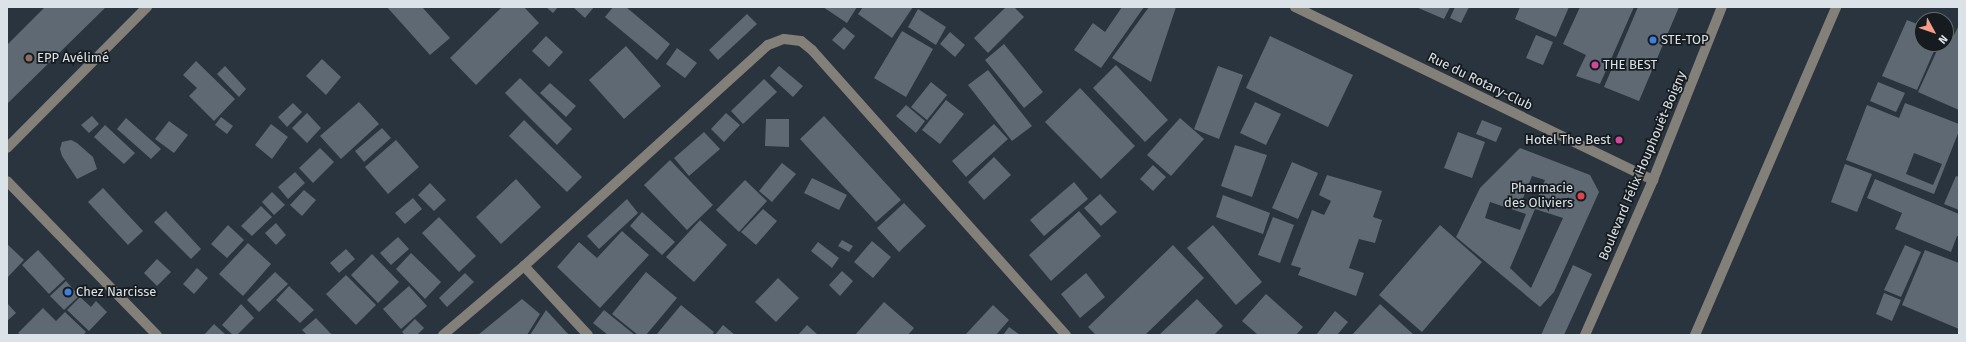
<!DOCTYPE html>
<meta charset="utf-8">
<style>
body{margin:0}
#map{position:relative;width:1966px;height:342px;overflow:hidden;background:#2a343e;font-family:"Fira Sans",sans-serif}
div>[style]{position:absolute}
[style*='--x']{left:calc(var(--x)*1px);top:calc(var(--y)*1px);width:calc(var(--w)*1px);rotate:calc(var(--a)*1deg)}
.building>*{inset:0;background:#5e6974}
.minor>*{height:10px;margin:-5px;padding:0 5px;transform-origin:5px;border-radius:5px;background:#837f79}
.dots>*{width:11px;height:11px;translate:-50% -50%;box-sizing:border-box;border:2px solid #161b1f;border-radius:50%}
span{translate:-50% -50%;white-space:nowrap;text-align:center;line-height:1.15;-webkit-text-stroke:3.5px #161b1f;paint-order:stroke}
.poi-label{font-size:13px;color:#dbe2e8}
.left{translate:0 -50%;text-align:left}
.right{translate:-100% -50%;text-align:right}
.street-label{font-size:13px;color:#dbe2e8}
.frame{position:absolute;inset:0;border:8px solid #dbe2e8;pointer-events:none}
.north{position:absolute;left:1914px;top:12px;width:40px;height:40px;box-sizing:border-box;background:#161b1f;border:1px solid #656b6f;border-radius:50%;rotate:130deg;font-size:11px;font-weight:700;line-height:16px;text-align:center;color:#dbe2e8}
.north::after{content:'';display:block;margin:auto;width:14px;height:18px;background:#f49d8b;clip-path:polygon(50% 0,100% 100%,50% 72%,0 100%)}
</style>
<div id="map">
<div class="building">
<div style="clip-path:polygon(45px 7px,106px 7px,7px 104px,7px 45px)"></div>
<div style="clip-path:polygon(387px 7px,422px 7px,450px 38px,430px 55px)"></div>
<div style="clip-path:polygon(502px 7px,524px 7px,539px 23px,476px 85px,450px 58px)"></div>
<div style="clip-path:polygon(546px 7px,558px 7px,553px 13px)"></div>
<div style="clip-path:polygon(573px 7px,594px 7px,585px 18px)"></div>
<div style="clip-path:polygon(613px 7px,626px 7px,670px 44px,657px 60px,605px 17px)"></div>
<div style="clip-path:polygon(823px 7px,857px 7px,847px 23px)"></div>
<div style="clip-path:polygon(863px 7px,913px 7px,892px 38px,858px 14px)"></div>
<div style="clip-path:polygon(1006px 7px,1014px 7px,1024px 17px,988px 53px,974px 38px)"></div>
<div style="clip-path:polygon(1122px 7px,1144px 7px,1101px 68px,1074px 50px,1093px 23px,1105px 32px)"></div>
<div style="clip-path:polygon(1149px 7px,1176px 7px,1151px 82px,1112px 58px)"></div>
<div style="clip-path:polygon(1416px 7px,1450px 7px,1444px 19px)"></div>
<div style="clip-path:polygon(1455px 7px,1469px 7px,1461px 23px,1450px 18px)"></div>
<div style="clip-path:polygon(1520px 7px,1569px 7px,1556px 37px,1515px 19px)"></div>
<div style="clip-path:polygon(1580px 7px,1634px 7px,1600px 84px,1576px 76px,1586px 55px,1563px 44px)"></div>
<div style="clip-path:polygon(1638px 7px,1679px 7px,1639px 101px,1604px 87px)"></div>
<div style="clip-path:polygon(918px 9px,946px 27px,936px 45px,908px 27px)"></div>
<div style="clip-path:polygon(747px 14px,757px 24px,718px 60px,709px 50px)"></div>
<div style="clip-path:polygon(1907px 20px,1922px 26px,1922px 44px,1937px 44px,1917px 90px,1882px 76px)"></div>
<div style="clip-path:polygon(1959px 25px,1959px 110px,1918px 92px,1940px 44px,1946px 44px,1946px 32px,1954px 35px)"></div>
<div style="clip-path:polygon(844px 27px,855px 36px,844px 50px,832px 40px)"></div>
<div style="clip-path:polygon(902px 31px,933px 49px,906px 97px,874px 78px)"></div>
<div style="clip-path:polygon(950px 32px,965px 45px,955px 57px,940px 44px)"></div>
<div style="clip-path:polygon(1536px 35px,1553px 42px,1543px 65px,1526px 58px)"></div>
<div style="clip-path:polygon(546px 36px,563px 52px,549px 67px,532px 51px)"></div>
<div style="clip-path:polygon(1270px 36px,1353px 75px,1328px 127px,1246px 88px)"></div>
<div style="clip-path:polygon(1004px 44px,1043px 92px,1024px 108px,985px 60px)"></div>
<div style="clip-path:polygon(626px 46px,661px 86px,624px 119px,589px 80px)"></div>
<div style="clip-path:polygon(677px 48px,697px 63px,685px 78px,666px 64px)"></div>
<div style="clip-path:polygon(322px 59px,341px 77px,326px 95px,306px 76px)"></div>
<div style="clip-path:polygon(196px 61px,235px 99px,214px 121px,189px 96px,197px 88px,183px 75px)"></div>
<div style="clip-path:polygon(1116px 65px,1168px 120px,1145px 142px,1093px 88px)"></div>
<div style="clip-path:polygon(225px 66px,246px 89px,239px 97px,217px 74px)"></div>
<div style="clip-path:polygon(779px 66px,803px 86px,793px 97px,770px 76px)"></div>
<div style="clip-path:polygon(1218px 66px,1243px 75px,1219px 139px,1194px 129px)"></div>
<div style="clip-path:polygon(988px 70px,1032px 126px,1012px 141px,968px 85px)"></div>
<div style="clip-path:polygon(520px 78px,572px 129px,557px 145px,505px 93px)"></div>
<div style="clip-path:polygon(764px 79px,777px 92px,743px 124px,731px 111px)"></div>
<div style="clip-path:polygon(931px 82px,947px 95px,927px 120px,911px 107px)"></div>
<div style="clip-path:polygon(1878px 82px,1905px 93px,1896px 112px,1870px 101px)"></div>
<div style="clip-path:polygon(550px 83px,576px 106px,566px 117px,540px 93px)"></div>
<div style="clip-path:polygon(1080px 88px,1135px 146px,1101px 179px,1045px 122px)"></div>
<div style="clip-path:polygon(946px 100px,964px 114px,940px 144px,922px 130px)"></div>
<div style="clip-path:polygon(359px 102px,379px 124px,341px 159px,320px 136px)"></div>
<div style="clip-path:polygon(1255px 102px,1281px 114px,1266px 145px,1240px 133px)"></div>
<div style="clip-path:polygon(293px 103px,302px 112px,287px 127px,278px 117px)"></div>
<div style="clip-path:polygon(evenodd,1905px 103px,1959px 124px,1959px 131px,1934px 194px,1846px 160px,1867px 105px,1899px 118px,1905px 103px,1914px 153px,1942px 164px,1933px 185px,1906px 174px,1914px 153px)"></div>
<div style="clip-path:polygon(906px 105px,925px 121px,916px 133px,896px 116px)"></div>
<div style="clip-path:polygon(307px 113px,321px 128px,307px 143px,292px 128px)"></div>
<div style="clip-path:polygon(726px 113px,740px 125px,724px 142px,711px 129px)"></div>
<div style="clip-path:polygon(92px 116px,99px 124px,89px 133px,81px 125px)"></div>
<div style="clip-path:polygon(824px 116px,901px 200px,876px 222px,800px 139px)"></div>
<div style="clip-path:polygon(221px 117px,233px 126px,227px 134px,215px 125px)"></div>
<div style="clip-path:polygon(126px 118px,161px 149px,151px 159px,117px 129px)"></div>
<div style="clip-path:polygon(1180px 118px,1204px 139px,1171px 176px,1147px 155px)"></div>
<div style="clip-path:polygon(766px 119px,789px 119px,789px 147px,765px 146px)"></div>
<div style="clip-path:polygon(524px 120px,582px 177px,567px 192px,509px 136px)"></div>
<div style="clip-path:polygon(1482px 120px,1502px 128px,1496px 142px,1476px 134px)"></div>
<div style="clip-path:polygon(169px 121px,188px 135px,174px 153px,155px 139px)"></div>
<div style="clip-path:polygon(271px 124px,288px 137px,272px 159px,255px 145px)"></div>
<div style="clip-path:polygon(994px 124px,1008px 139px,966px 177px,952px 161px)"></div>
<div style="clip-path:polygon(105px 125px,135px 153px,124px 164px,94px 137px)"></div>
<div style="clip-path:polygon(382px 128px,391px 138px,364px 162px,355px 151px)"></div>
<div style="clip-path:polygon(704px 132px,720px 149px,689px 176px,674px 158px)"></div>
<div style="clip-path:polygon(1458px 132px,1485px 142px,1472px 178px,1444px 168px)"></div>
<div style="clip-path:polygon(71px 140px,77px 143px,93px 157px,97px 169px,77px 179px,62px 156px,60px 149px,62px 142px)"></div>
<div style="clip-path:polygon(396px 140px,419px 167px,388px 194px,365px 167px)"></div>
<div style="clip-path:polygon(1235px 145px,1267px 155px,1252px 197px,1221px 186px)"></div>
<div style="clip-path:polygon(320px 148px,334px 162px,313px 183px,299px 168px)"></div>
<div style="clip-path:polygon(evenodd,1520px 148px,1590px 175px,1599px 192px,1554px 292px,1540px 307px,1456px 237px,1480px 188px,1520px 148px,1532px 176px,1545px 180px,1534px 207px,1521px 203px,1532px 176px,1520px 148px,1490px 202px,1526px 214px,1520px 230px,1485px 218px,1490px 202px,1520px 148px,1535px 209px,1563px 218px,1531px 288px,1510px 268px,1535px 209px)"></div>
<div style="clip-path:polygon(994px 157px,1011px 175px,984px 200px,968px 182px)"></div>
<div style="clip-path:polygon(670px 160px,713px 205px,687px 230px,644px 185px)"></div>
<div style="clip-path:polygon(1292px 162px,1318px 173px,1298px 219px,1272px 208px)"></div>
<div style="clip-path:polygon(782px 163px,796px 174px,772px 202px,759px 191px)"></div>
<div style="clip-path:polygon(1845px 164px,1872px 174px,1857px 212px,1831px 202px)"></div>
<div style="clip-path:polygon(1153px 165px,1166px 177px,1153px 191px,1140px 179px)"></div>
<div style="clip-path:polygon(295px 172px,305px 183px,288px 199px,278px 187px)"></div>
<div style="clip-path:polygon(1327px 175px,1382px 191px,1373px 217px,1382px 220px,1375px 243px,1359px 239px,1349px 268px,1364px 273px,1356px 296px,1298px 275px,1301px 268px,1291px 265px,1312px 210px,1324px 215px,1331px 201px,1319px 195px)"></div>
<div style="clip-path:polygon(1956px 176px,1959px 177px,1959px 210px,1944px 204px)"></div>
<div style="clip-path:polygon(812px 178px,847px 195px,839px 210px,804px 193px)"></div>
<div style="clip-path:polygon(516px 179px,541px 207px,501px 244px,476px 217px)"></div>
<div style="clip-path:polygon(1875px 179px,1959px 214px,1959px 236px,1957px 236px,1951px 252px,1895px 229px,1902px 213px,1867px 198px)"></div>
<div style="clip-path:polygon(745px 180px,767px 201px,739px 232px,716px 210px)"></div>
<div style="clip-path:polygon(1074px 182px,1088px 199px,1044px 236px,1030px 220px)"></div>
<div style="clip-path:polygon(430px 183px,446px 200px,434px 211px,418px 195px)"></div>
<div style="clip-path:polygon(103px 188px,143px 231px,128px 245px,88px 202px)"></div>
<div style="clip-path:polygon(304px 190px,316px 200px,302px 216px,290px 205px)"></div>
<div style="clip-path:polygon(272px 192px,285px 205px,274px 215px,262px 202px)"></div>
<div style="clip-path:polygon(1100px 194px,1117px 212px,1101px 226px,1084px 208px)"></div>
<div style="clip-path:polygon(1223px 195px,1270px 213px,1263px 234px,1216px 217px)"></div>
<div style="clip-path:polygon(413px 198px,422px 209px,405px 224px,395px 213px)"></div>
<div style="clip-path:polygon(627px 199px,638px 213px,599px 249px,587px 236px)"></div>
<div style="clip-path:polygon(904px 203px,926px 226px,899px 252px,877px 228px)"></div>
<div style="clip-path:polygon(261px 206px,272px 217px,252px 236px,241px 226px)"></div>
<div style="clip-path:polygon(763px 209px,777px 221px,756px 245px,741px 232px)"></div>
<div style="clip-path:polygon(166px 211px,201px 249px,191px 259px,154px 222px)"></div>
<div style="clip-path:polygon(1079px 211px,1101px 236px,1051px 281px,1029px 255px)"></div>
<div style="clip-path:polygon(642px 212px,675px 242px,662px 255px,630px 226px)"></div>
<div style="clip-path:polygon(439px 217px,476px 256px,459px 272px,422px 233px)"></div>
<div style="clip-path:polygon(1273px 217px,1294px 225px,1280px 263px,1258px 255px)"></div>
<div style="clip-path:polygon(700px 220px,727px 245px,694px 282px,666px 257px)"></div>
<div style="clip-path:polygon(276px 223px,286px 235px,276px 245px,265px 233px)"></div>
<div style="clip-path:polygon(228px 225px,244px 240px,227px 258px,211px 244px)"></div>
<div style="clip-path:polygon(1213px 225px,1262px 282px,1236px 305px,1187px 248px)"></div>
<div style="clip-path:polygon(1440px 225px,1482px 262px,1422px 332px,1379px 295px)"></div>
<div style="clip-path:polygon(622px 231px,649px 255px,600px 308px,557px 267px,579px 242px,597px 258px)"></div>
<div style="clip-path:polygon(398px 237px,409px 249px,391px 265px,380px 253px)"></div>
<div style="clip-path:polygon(842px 240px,853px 246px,849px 252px,838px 246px)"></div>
<div style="clip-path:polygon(872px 241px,891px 257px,873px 278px,854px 262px)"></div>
<div style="clip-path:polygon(818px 242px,839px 258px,832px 268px,811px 251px)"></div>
<div style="clip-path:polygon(248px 243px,271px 264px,243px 296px,219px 274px)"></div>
<div style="clip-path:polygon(7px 244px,24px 260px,7px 278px)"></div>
<div style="clip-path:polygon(1173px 245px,1204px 278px,1145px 335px,1096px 335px,1088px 327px)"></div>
<div style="clip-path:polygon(1905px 245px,1921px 252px,1901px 297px,1884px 290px)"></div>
<div style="clip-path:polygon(346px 249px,355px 259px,339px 273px,330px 263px)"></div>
<div style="clip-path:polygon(38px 250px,65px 279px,49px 294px,22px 265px)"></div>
<div style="clip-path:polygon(1925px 250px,1959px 263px,1959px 329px,1902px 305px)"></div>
<div style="clip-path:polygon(411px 253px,441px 282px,425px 299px,396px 269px)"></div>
<div style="clip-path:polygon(372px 254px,399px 282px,378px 303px,351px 275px)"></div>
<div style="clip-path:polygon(157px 259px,171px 272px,157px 286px,144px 273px)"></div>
<div style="clip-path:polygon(1573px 265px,1592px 274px,1564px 335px,1541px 335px)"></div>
<div style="clip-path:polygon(197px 268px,208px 278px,194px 294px,183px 284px)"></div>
<div style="clip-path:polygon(842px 271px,853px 281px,840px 296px,829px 285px)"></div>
<div style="clip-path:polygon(275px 272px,288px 284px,259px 312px,247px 300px)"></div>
<div style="clip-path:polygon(646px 272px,677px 298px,646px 335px,638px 335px,612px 314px)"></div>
<div style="clip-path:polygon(465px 273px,474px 282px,447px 307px,439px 298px)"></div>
<div style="clip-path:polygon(1086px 273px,1105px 297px,1080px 318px,1061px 294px)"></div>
<div style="clip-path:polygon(346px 275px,376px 305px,356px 325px,326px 294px)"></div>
<div style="clip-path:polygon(778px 278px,799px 298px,776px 322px,755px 302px)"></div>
<div style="clip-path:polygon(66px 281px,79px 296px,64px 310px,50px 296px)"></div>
<div style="clip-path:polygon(289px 286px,314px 310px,300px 323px,276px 300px)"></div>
<div style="clip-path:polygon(409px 286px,427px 306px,401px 329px,383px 309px)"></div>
<div style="clip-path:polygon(1884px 293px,1901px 300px,1892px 321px,1876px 314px)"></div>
<div style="clip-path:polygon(1266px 294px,1303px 327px,1296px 335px,1258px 335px,1242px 321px)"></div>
<div style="clip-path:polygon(80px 297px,91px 307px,96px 301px,107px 312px,89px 331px,67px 310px)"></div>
<div style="clip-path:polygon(522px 299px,540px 314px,527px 335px,478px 335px)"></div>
<div style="clip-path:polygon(1197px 299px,1223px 326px,1214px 335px,1159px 335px)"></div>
<div style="clip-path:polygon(884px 302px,914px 328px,908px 335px,855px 335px)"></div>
<div style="clip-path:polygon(7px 303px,16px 313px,7px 321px)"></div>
<div style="clip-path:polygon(241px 304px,254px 318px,237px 335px,233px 335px,222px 325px)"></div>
<div style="clip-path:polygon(1380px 304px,1414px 335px,1352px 335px)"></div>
<div style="clip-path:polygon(681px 305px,714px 332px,712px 335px,656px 335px)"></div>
<div style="clip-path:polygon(993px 305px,1009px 320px,996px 335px,965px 335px)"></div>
<div style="clip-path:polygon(43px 308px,56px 321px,65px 312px,86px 332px,83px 335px,21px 335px,18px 333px)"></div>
<div style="clip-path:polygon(546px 310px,569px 335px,530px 335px)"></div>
<div style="clip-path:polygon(604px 310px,635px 335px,608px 335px,593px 323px)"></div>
<div style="clip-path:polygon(1335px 311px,1348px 322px,1337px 335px,1316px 335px)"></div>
<div style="clip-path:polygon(316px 318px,332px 335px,307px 335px,302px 330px)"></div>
<div style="clip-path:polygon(415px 319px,424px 328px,417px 335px,405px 335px,402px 332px)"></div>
<div style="clip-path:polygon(214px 324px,226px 335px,204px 335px)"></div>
<div style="clip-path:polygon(723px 325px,735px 335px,715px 335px)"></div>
<div style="clip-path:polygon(807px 325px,818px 335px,798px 335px)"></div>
<div style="clip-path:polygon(1009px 327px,1020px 335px,1003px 335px)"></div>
</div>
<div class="minor">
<div style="--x:1295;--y:7;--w:398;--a:25.8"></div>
<div style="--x:7;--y:148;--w:199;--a:-45.2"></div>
<div style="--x:7;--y:181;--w:215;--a:45.8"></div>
<div style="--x:524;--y:266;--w:94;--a:47.2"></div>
<div style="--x:443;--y:335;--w:106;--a:-40.4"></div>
<div style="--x:524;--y:266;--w:329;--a:-42.2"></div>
<div style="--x:768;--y:45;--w:17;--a:-21"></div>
<div style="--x:784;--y:39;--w:17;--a:7"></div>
<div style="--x:801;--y:41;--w:14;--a:39"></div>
<div style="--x:812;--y:50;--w:382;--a:48.3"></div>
<div style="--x:1585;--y:335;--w:169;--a:-66.3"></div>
<div style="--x:1653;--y:180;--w:186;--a:-68.3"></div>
<div style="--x:1695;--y:335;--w:357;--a:-66.7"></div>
</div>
<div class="dots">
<div style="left:1653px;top:40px;background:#3f7fe0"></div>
<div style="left:29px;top:58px;background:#8d6e63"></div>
<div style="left:1595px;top:65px;background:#d1479c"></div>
<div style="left:1619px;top:140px;background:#d1479c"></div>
<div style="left:1581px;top:196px;background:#e0444e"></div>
<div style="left:68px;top:292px;background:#3f7fe0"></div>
</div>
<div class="poi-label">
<span class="left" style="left:1661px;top:40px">STE-TOP</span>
<span class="left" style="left:37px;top:58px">EPP Avélimé</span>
<span class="left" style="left:1603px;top:65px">THE BEST</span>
<span class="right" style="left:1611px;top:140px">Hotel The Best</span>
<span class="right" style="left:1573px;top:196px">Pharmacie<br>des Oliviers</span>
<span class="left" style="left:76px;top:292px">Chez Narcisse</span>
</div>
<div class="street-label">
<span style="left:1480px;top:82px;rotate:26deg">Rue du Rotary-Club</span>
<span style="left:1643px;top:166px;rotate:-67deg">Boulevard Félix Houphouët-Boigny</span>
</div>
<div class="frame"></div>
<div class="north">N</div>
</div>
